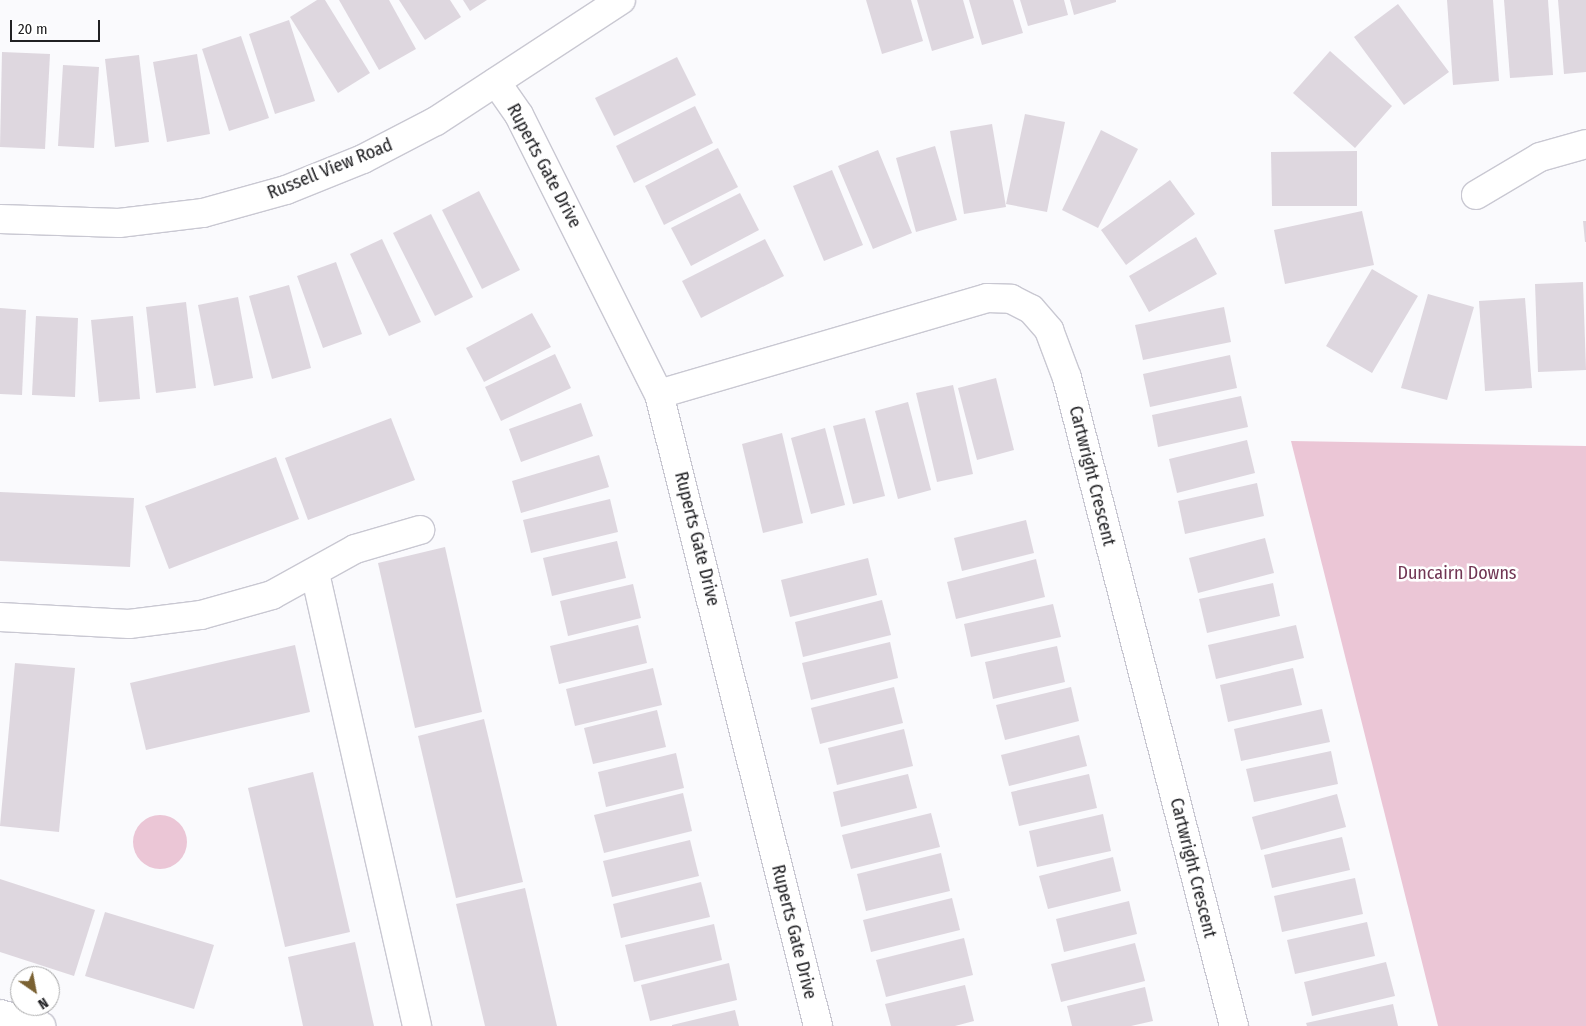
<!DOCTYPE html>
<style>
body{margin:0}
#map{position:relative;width:1586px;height:1026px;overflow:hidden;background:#fafafd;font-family:"Fira Sans Condensed",sans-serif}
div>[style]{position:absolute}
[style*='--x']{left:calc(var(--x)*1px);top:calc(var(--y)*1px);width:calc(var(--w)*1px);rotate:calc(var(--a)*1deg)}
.green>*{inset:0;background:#ebc6d6}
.round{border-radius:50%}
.building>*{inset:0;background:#ded7df}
.roads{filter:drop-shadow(1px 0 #c9c8d2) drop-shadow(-1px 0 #c9c8d2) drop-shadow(0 1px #c9c8d2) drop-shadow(0 -1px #c9c8d2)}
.minor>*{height:28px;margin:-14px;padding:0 14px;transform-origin:14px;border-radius:14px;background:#fff}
span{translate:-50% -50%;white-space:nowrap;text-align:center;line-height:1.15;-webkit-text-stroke:5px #fff;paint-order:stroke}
.street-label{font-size:18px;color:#202023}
.park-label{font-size:18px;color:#713654}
.north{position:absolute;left:10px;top:966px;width:50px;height:50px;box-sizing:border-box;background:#fff;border:1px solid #a6a6a7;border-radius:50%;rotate:147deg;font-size:14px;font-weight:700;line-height:20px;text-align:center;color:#202023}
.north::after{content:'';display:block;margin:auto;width:18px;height:22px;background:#7a6132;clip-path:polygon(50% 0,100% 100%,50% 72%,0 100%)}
.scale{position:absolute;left:10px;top:20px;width:90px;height:22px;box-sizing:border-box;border:2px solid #202023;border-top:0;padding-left:6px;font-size:15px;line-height:18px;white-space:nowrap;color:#202023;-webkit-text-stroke:4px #fff;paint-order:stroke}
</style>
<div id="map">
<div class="green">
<div style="clip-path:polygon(1291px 441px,1586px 446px,1586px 1026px,1438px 1026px)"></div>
<div class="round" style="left:133px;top:815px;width:54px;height:54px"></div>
</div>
<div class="building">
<div style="clip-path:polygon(317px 0,325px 0,370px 73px,338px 93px,290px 17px)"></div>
<div style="clip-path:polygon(339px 0,389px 0,416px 49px,379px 70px)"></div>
<div style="clip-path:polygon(399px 0,450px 0,461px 17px,425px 40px)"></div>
<div style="clip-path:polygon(463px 0,487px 0,470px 11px)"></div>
<div style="clip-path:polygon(866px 0,911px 0,923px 41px,882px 54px)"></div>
<div style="clip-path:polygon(917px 0,963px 0,974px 38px,932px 51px)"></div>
<div style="clip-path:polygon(969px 0,1013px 0,1023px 33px,982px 45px)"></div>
<div style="clip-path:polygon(1020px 0,1064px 0,1068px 15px,1028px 26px)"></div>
<div style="clip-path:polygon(1070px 0,1116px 0,1116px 2px,1074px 15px)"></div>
<div style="clip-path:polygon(1447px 0,1493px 0,1499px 81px,1453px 85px)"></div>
<div style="clip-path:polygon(1504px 0,1548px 0,1553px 75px,1510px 78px)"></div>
<div style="clip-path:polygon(1558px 0,1586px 0,1586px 72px,1564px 74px)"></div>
<div style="clip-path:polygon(1398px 4px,1449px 72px,1404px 105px,1354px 37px)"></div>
<div style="clip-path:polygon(289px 20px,315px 101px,275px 114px,249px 34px)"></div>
<div style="clip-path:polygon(241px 36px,269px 118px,229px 131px,202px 49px)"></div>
<div style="clip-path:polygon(1330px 51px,1392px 106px,1355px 148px,1293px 93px)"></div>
<div style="clip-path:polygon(2px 52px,50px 54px,45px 149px,0 147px)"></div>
<div style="clip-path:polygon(197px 54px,210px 134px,167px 142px,153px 62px)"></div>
<div style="clip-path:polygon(139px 55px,149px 142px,115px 147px,105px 59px)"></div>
<div style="clip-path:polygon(677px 57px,696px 95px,614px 136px,595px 98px)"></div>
<div style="clip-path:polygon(63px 65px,99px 67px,94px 148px,58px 146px)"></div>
<div style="clip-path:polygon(695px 106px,713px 143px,634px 183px,616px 146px)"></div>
<div style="clip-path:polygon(1025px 114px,1065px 122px,1047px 212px,1006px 204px)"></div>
<div style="clip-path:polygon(992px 124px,1006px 207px,964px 214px,950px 131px)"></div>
<div style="clip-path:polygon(1101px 130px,1138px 149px,1098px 228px,1062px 210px)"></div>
<div style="clip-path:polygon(935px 146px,957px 220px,916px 232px,896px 158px)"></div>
<div style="clip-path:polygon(718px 148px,738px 187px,664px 225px,645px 186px)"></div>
<div style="clip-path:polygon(878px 150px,912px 233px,873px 249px,838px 166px)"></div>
<div style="clip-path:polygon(1357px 151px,1357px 206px,1272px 206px,1271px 152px)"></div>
<div style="clip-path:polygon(832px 170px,863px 245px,824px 261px,793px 186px)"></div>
<div style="clip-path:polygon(1170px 180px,1195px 214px,1126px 265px,1101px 230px)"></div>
<div style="clip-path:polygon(479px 191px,520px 270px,482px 289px,442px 210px)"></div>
<div style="clip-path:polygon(740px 193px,759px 230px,691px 266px,671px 228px)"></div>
<div style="clip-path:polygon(1362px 211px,1374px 265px,1285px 284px,1274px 230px)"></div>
<div style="clip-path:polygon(431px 214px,473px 297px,435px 316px,393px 233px)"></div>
<div style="clip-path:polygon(1583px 221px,1586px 221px,1586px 242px,1585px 242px)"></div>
<div style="clip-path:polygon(1196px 237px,1217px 274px,1149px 312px,1129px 276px)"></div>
<div style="clip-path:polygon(382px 239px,421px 322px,389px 336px,350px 254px)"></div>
<div style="clip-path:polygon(765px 239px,784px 276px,701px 318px,682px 281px)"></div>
<div style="clip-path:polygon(336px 262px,362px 334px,323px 348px,297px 276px)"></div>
<div style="clip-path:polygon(1372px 269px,1418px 296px,1372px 373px,1326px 346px)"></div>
<div style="clip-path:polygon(1583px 282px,1586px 370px,1538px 372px,1535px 284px)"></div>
<div style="clip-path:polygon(289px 285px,311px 368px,272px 379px,249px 296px)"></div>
<div style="clip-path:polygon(1428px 294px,1474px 307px,1447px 400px,1401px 388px)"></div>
<div style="clip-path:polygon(238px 297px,253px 378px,214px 386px,198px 305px)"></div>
<div style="clip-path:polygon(1525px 298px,1532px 388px,1485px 391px,1479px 301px)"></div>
<div style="clip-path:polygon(186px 302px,196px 388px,156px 393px,146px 307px)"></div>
<div style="clip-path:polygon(1224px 307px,1231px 342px,1143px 360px,1135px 325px)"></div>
<div style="clip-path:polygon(0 308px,26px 310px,22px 395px,0 394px)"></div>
<div style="clip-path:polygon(532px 313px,551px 347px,484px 382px,466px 348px)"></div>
<div style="clip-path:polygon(36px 316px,78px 318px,75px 397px,32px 395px)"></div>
<div style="clip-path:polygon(133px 316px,140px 399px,99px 402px,91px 320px)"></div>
<div style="clip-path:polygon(555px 354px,571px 388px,501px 421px,485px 387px)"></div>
<div style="clip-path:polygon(1230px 355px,1237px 388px,1150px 407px,1143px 374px)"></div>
<div style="clip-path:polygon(996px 378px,1014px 450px,977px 460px,958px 388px)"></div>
<div style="clip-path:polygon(953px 385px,973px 474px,937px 482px,916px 393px)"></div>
<div style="clip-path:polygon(1241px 396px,1248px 427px,1158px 447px,1152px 415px)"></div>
<div style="clip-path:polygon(908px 402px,931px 490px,898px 499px,875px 411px)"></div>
<div style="clip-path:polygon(581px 403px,593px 436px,521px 462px,509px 429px)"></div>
<div style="clip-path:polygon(391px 418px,415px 480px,308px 520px,285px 458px)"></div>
<div style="clip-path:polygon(865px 418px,885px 496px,853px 504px,833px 426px)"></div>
<div style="clip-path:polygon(825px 428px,845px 505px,811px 514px,791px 438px)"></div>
<div style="clip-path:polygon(782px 433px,803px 523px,763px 533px,742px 444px)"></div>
<div style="clip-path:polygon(1247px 440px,1255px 473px,1177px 493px,1169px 459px)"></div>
<div style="clip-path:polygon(599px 455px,609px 487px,521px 513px,512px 481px)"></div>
<div style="clip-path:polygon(276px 457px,299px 519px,169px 569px,145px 506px)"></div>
<div style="clip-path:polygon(1257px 483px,1264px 516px,1185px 534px,1178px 501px)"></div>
<div style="clip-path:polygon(0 492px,134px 498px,130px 567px,0 561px)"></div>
<div style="clip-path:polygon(610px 499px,618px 532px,531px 553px,523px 520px)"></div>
<div style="clip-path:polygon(1026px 520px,1034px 553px,962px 571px,954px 538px)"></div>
<div style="clip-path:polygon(1265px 538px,1274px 573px,1198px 593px,1189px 558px)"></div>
<div style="clip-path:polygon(617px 541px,626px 578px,552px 596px,543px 558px)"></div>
<div style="clip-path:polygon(445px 547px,482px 712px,415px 728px,378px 563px)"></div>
<div style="clip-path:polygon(868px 558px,877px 595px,790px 617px,781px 580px)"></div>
<div style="clip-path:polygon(1036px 559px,1045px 597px,956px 619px,947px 582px)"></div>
<div style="clip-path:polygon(1273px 583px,1280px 616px,1207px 633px,1199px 599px)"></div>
<div style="clip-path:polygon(633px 584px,641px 618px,568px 636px,560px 601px)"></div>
<div style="clip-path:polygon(882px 600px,891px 635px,803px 657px,795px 622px)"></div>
<div style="clip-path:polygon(1053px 604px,1061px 637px,971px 657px,964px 624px)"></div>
<div style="clip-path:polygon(638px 625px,647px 663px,559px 684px,550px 646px)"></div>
<div style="clip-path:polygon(1296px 625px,1304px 658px,1216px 679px,1208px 645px)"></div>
<div style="clip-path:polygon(890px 642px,898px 678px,811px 700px,802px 663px)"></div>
<div style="clip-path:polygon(295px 645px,310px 712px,146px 750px,130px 683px)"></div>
<div style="clip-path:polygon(1057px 646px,1065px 682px,993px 699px,985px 662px)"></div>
<div style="clip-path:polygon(15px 663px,75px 668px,59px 832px,0 826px)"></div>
<div style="clip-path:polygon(653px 668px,662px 705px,575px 726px,566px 689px)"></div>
<div style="clip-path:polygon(1293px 668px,1302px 705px,1228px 722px,1220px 685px)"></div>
<div style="clip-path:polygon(894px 687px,903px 723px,820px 744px,811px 708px)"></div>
<div style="clip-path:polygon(1071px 687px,1079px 721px,1005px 740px,996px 705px)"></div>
<div style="clip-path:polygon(1322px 709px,1330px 742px,1241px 761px,1234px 729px)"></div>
<div style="clip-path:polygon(657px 710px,666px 747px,593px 764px,584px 728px)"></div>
<div style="clip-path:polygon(484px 719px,523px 882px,456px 898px,418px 736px)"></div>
<div style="clip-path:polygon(904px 729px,913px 766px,837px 785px,828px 748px)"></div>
<div style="clip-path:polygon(1079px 735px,1087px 766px,1009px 786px,1001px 755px)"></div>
<div style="clip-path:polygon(1331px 751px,1338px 784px,1254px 802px,1246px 769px)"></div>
<div style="clip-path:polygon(676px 753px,684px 788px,606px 807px,598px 772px)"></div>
<div style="clip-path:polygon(313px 772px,350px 932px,285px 947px,248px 788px)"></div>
<div style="clip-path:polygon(908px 774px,917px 808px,841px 827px,833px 792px)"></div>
<div style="clip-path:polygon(1089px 774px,1097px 808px,1019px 826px,1011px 792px)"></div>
<div style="clip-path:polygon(683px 793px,692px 831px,604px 853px,594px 815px)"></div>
<div style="clip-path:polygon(1337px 794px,1346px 827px,1261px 850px,1252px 817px)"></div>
<div style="clip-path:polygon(931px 813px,940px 847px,851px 869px,842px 835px)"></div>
<div style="clip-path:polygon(1103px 814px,1111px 851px,1037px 867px,1029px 831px)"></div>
<div style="clip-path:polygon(1342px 837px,1350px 870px,1272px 888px,1264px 855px)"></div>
<div style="clip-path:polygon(690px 840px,699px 876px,612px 897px,603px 861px)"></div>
<div style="clip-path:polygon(941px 853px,950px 891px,866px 911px,857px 874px)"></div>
<div style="clip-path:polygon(1113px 857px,1121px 891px,1048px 909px,1039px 876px)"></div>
<div style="clip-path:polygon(1355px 878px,1363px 914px,1282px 932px,1274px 896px)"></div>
<div style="clip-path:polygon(0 879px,95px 910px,74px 976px,0 952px)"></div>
<div style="clip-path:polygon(701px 882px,710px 917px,621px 938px,613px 904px)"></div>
<div style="clip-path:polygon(525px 888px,557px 1026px,485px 1026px,456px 904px)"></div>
<div style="clip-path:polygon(952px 898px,960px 930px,871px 952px,863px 920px)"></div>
<div style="clip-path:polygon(1129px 901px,1137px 934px,1064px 952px,1056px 919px)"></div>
<div style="clip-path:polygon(105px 912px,214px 945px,194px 1009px,85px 976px)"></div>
<div style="clip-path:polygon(1367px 922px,1375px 956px,1295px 974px,1287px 940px)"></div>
<div style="clip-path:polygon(714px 924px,722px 960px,634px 982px,625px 945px)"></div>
<div style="clip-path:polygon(964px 938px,973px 975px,886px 997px,876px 960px)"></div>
<div style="clip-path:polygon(355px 942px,374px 1026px,303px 1026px,288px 957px)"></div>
<div style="clip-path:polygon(1135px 943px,1145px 981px,1061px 1002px,1051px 964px)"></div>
<div style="clip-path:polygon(1386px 962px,1395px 996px,1312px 1016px,1304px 982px)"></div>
<div style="clip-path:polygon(729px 963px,737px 1000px,650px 1021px,641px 985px)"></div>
<div style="clip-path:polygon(965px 985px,974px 1021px,955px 1026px,891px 1026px,885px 1004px)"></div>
<div style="clip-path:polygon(1145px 987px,1153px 1021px,1131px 1026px,1072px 1026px,1067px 1006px)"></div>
<div style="clip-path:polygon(1393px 1004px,1398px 1026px,1307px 1026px,1306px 1023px)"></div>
<div style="clip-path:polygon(735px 1010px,739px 1026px,672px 1026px,672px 1025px)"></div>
</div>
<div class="roads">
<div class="minor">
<div style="--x:496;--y:82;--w:40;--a:55.1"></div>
<div style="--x:519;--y:115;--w:312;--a:63.4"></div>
<div style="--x:659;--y:394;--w:652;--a:75.88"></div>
<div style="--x:1476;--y:195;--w:74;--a:-30.7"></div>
<div style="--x:1540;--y:157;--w:48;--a:-15.8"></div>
<div style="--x:0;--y:219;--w:119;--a:1.9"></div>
<div style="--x:119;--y:223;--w:85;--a:-6.8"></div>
<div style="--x:203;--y:213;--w:86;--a:-15.5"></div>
<div style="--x:286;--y:190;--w:83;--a:-21.9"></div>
<div style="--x:363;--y:159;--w:82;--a:-27.5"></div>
<div style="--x:436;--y:121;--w:221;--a:-33.2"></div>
<div style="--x:659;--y:394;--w:342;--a:-16.3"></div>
<div style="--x:987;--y:298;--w:24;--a:2"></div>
<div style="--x:1011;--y:299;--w:22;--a:27"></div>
<div style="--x:1031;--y:309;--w:28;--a:49"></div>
<div style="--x:1049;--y:330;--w:51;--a:69.4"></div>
<div style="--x:1067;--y:378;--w:669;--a:75.55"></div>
<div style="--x:315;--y:573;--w:464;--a:77.3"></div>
<div style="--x:0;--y:617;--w:129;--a:3.1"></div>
<div style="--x:129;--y:624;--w:73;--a:-7.1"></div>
<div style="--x:201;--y:615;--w:74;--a:-15.7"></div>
<div style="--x:272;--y:595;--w:95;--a:-29"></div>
<div style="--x:355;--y:549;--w:68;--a:-16.3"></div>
<div style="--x:0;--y:1014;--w:43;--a:16.3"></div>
</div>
</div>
<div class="street-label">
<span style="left:544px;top:166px;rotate:62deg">Ruperts Gate Drive</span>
<span style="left:330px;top:169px;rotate:-22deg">Russell View Road</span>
<span style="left:1092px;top:476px;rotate:76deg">Cartwright Crescent</span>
<span style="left:697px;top:539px;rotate:76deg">Ruperts Gate Drive</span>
<span style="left:1193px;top:868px;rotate:76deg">Cartwright Crescent</span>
<span style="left:794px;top:932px;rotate:76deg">Ruperts Gate Drive</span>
</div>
<div class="park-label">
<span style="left:1457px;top:573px">Duncairn Downs</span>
</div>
<div class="north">N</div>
<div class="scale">20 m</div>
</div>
